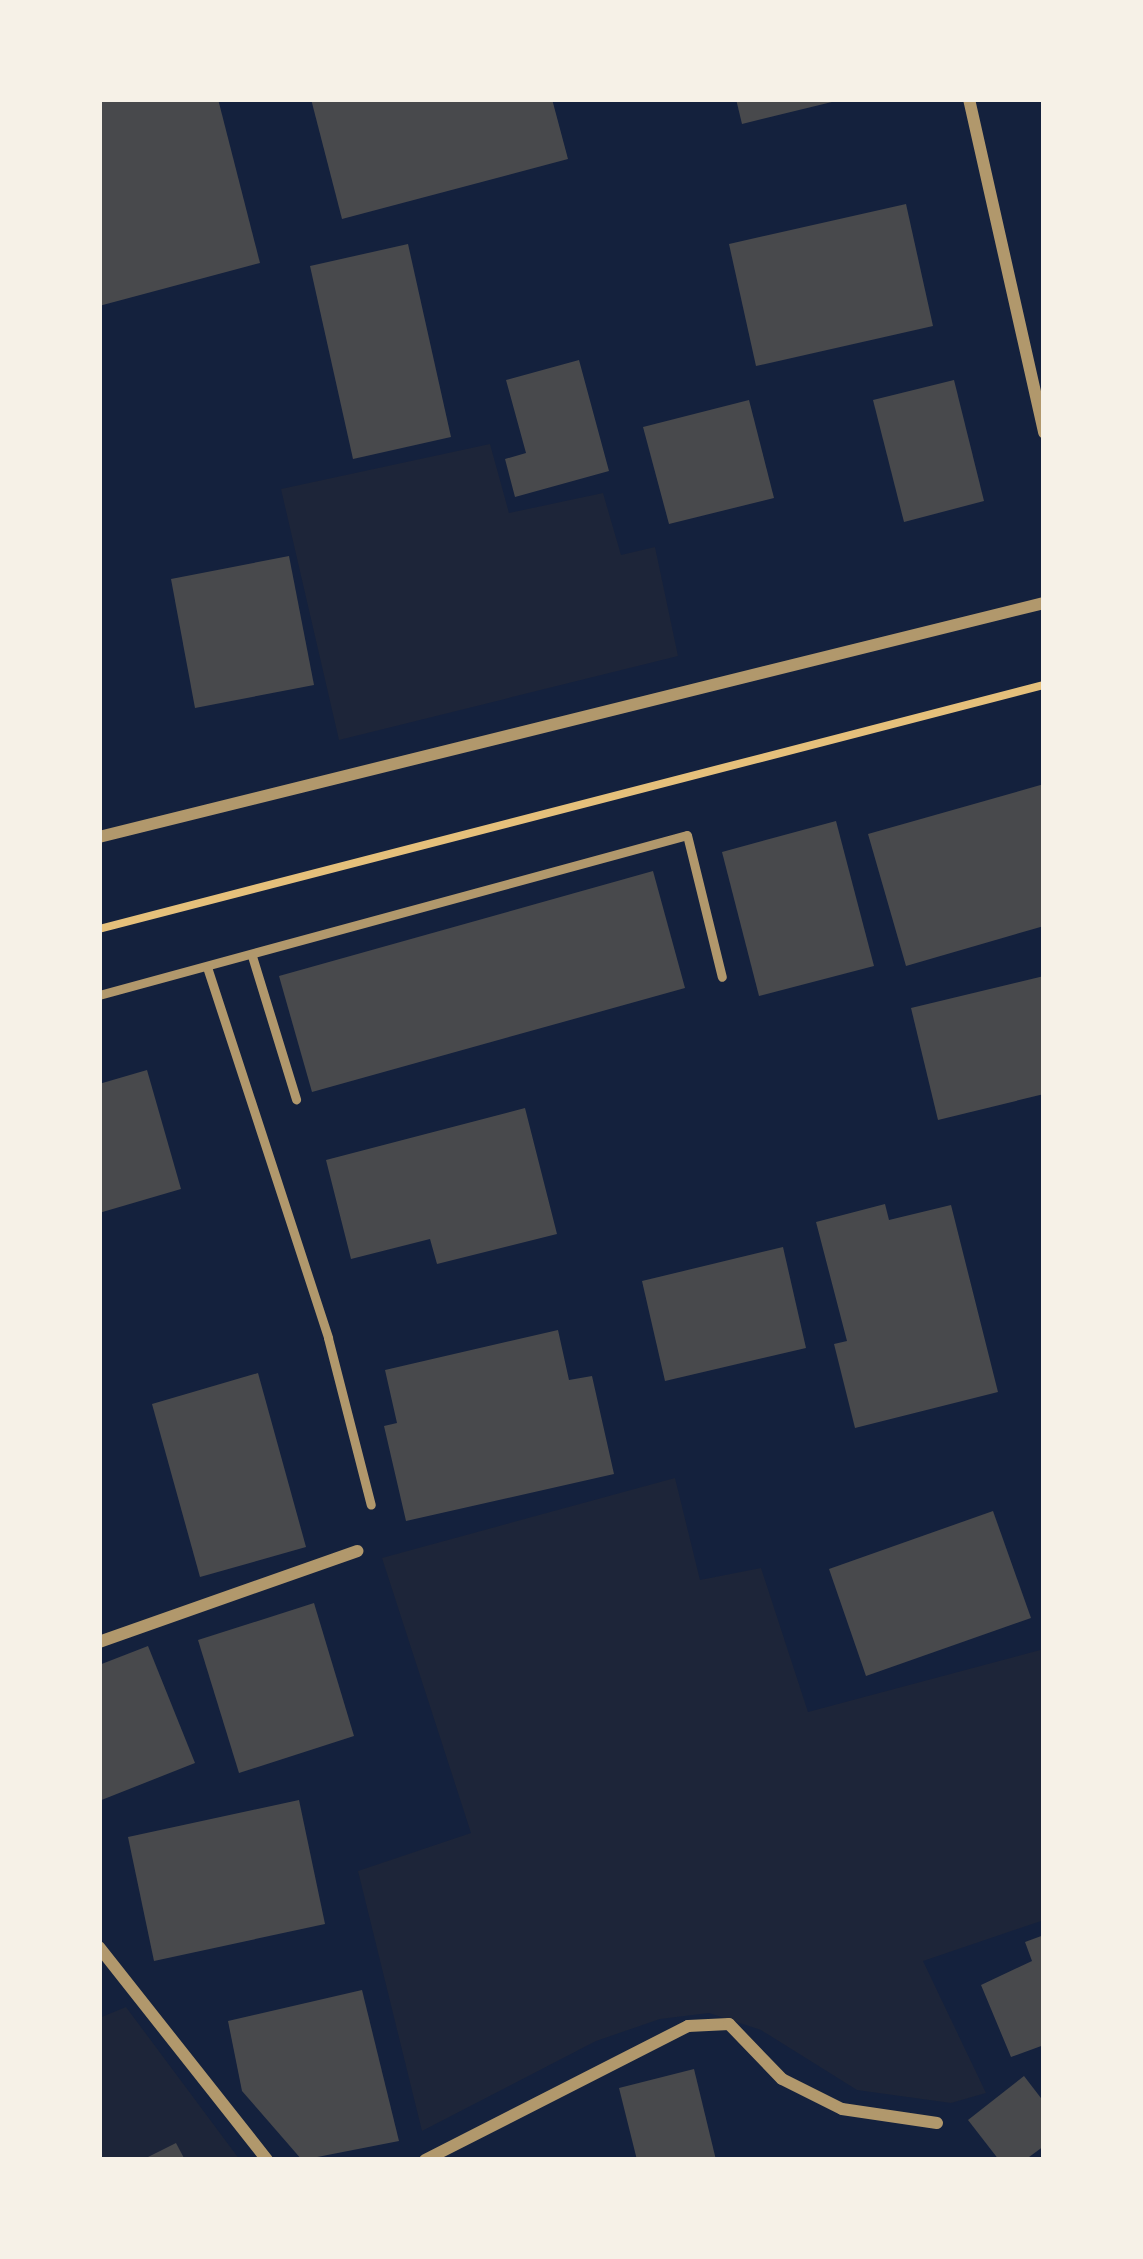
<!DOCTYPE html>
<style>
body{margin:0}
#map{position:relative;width:1143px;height:2259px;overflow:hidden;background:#14213d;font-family:Commissioner,sans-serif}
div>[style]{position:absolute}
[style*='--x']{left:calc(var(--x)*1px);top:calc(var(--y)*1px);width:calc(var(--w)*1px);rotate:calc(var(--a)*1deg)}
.green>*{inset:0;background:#1d2539}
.building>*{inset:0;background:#48494c}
.path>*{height:8px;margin:-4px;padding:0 4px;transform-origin:4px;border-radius:4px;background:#e5c07b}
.service>*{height:9px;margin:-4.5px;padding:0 4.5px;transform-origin:4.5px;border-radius:4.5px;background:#b1986c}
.minor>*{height:12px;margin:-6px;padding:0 6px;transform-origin:6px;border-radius:6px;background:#b1986c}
span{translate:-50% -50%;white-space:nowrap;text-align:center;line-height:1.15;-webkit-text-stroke:10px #f6f1e7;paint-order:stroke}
.frame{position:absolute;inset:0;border:102px solid #f6f1e7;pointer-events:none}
</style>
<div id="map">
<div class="green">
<div style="clip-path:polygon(490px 444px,509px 513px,603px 493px,621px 555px,655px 547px,678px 656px,339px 740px,281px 489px)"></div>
<div style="clip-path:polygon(675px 1478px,700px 1580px,761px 1568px,808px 1712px,1044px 1649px,1044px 1920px,923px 1961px,986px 2093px,951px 2103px,857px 2090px,761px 2030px,709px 2013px,660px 2019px,596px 2041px,422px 2131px,358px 1871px,471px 1833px,382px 1558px)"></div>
<div style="clip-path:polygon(126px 2007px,240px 2160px,99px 2160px,99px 2018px)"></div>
</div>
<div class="building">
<div style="clip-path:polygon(99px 99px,218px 99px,260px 263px,99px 306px)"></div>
<div style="clip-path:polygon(311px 99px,552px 99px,568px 159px,342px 219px)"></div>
<div style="clip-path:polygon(736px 99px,836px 99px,836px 101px,742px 124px)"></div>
<div style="clip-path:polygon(906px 204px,933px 326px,756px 366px,729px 244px)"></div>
<div style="clip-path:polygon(408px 244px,451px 437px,353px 459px,310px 266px)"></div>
<div style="clip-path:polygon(579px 360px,609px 471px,515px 497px,505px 459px,526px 453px,506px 380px)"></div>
<div style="clip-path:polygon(954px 380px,984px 501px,904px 522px,873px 400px)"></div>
<div style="clip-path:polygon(749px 400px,774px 498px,669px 524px,643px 427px)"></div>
<div style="clip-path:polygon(289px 556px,314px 685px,195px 708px,171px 579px)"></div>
<div style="clip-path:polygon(1044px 784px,1044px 926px,906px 966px,868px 834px)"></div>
<div style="clip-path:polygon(836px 821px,874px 966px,759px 996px,722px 852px)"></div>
<div style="clip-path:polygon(653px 871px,685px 988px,312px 1092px,279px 976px)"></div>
<div style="clip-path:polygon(1044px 976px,1044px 1094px,938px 1120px,911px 1008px)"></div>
<div style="clip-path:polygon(147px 1070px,181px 1189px,99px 1213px,99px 1084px)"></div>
<div style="clip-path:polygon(525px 1108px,557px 1234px,437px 1264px,430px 1239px,351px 1259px,326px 1160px)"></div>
<div style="clip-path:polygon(885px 1204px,889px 1220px,951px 1205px,998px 1392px,855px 1428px,834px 1344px,847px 1341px,816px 1222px)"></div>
<div style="clip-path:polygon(783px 1247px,806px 1348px,665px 1381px,642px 1281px)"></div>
<div style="clip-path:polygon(558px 1330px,569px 1380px,592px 1376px,614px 1474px,406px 1521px,384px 1426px,397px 1423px,385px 1370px)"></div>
<div style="clip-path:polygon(258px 1373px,306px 1547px,200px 1577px,152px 1404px)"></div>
<div style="clip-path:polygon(993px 1511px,1031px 1618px,866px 1676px,829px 1569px)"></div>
<div style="clip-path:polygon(314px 1603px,354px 1736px,239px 1773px,198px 1640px)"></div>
<div style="clip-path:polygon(148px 1646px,195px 1763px,99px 1801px,99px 1665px)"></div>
<div style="clip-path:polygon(299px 1800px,325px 1924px,154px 1961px,128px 1837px)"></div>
<div style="clip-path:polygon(1044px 1935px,1044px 2045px,1011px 2057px,981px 1985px,1032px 1961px,1025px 1942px)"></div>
<div style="clip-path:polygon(362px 1990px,399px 2141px,302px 2160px,242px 2091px,228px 2021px)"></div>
<div style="clip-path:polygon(694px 2069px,716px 2160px,637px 2160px,619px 2088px)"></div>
<div style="clip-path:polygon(1024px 2076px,1044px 2102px,1044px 2146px,1025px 2160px,999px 2160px,968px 2120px)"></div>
<div style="clip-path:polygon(176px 2143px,185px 2160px,142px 2160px)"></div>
</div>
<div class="path">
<div style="--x:99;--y:929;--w:976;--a:-14.48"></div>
</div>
<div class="service">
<div style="--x:252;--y:956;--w:150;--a:72.9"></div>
<div style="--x:207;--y:967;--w:390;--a:71.9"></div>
<div style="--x:328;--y:1338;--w:172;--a:75.6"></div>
<div style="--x:99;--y:995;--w:609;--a:-15.22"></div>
<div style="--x:687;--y:835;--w:146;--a:76.2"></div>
</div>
<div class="minor">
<div style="--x:969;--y:99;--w:342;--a:77.3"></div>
<div style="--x:99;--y:837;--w:974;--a:-13.91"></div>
<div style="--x:99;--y:1642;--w:274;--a:-19.4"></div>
<div style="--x:99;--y:1947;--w:271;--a:51.7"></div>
<div style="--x:425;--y:2160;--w:295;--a:-27"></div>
<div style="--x:688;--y:2026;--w:41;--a:-2.8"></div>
<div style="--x:729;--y:2024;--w:76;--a:46.1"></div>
<div style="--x:782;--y:2079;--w:67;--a:26.6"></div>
<div style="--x:842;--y:2109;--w:96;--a:8.4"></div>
</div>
<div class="frame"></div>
</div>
